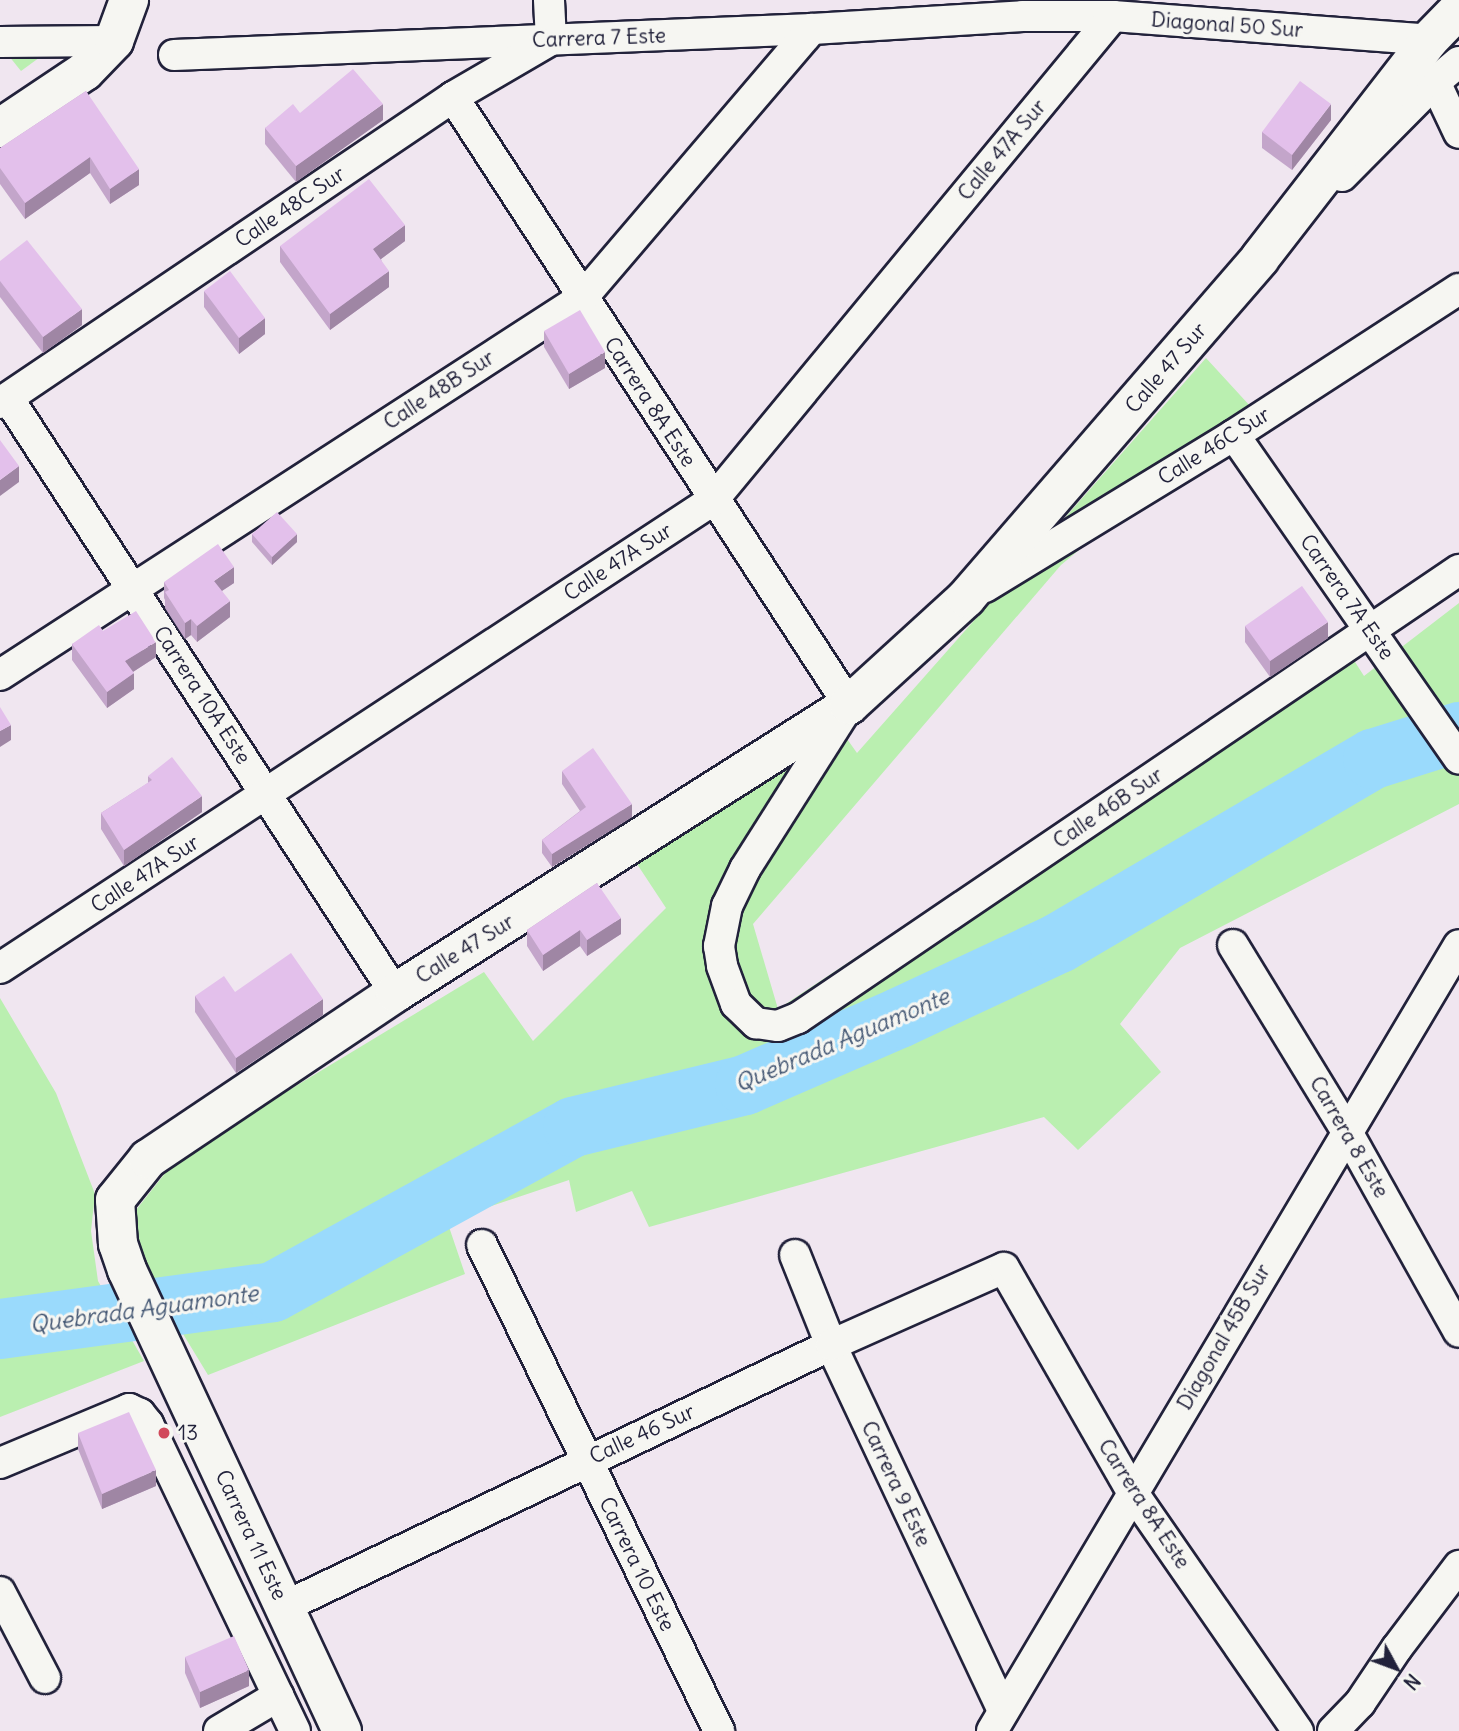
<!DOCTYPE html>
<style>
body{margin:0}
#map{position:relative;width:1459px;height:1731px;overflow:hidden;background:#f0e6f0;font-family:Delius,sans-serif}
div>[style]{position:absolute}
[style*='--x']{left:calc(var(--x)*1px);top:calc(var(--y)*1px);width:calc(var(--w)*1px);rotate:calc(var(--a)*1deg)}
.green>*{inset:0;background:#baefb0}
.river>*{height:60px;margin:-30px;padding:0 30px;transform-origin:30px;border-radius:30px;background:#9adafc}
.roads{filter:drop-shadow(2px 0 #22223b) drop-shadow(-2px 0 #22223b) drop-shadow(0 2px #22223b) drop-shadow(0 -2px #22223b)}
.street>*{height:30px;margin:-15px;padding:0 15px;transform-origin:15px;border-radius:15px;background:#f6f6f2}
.secondary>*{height:38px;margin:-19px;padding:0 19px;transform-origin:19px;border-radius:19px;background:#f6f6f2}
.wall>*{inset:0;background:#c3a5ca}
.shaded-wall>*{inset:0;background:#9f86a4}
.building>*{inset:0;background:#e3c0eb}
.dots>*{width:19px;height:19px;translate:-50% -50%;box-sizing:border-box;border:4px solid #f6f6f2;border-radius:50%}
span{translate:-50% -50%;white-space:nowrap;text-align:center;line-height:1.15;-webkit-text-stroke:6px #f6f6f2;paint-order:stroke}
.street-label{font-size:21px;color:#22223b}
.poi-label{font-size:21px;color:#22223b}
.left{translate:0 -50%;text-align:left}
.water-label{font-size:23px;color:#465975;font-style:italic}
.north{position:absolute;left:1361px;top:1633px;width:70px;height:70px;-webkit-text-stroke:5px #f6f6f2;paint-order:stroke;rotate:131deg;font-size:19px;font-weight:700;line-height:28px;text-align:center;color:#22223b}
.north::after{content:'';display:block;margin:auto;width:24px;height:32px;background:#22223b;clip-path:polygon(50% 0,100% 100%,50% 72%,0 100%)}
</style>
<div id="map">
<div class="green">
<div style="clip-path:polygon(58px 44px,21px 71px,0 45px)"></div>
<div style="clip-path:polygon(1206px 358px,1251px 407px,1061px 565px,753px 924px,778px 1009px,1339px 637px,1364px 676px,1459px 603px,1459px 804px,1180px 948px,1120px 1024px,1161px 1072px,1078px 1150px,1044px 1117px,649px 1227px,632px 1191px,576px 1212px,569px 1180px,447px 1221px,465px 1274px,208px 1375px,135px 1255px,136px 1210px,177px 1158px,484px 972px,533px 1041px,666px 908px,637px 864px,840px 729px,857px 753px)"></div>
<div style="clip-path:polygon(0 998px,56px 1093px,95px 1194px,91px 1231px,98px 1281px,144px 1361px,0 1417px)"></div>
</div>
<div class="river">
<div style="--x:0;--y:1329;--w:275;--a:-7.7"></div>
<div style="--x:273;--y:1292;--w:342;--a:-28.8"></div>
<div style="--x:573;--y:1127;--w:177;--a:-13.7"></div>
<div style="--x:745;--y:1085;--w:168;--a:-23.5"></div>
<div style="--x:899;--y:1018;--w:177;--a:-25.1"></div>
<div style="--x:1059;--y:943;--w:364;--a:-30.4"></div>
<div style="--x:1373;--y:759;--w:90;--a:-17.4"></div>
</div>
<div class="roads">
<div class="street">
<div style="--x:0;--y:42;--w:114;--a:-0.5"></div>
<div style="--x:174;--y:55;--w:639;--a:-2.33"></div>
<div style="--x:812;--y:29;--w:211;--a:-3.5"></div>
<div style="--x:1023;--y:16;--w:90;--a:0"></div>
<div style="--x:1113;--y:16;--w:317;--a:4.3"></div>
<div style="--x:1435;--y:82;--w:56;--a:64.8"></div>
<div style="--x:453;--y:97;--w:726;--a:56.92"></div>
<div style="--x:849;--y:705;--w:194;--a:122.4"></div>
<div style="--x:745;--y:869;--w:41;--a:115.9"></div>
<div style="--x:727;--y:906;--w:41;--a:101.3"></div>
<div style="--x:719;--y:946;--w:20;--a:81"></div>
<div style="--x:722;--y:966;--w:40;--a:69.8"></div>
<div style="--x:736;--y:1004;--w:28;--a:44"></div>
<div style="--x:756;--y:1023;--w:22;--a:8"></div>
<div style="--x:778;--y:1026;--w:22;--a:-22"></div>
<div style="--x:798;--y:1018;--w:799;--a:-34.13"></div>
<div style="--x:1342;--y:176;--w:132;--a:-45.3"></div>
<div style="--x:1435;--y:82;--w:31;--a:-40"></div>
<div style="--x:8;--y:398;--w:710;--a:56.96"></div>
<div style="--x:0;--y:403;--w:547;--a:-34.04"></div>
<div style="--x:453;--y:97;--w:113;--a:-30.2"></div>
<div style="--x:551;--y:40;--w:40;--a:-92.9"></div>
<div style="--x:1234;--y:435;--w:394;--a:55.2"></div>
<div style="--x:985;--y:587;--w:292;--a:-31.4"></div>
<div style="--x:1234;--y:435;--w:268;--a:-33"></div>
<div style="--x:0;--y:675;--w:693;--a:-32.93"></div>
<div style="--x:582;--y:298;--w:354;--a:-49.5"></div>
<div style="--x:1233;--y:945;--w:217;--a:58.6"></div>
<div style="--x:1346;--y:1130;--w:231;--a:60.8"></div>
<div style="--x:0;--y:968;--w:853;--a:-33.28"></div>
<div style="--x:713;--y:500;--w:628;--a:-50.43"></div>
<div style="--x:482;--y:1245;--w:541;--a:64"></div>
<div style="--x:795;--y:1255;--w:97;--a:68.2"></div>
<div style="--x:831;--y:1345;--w:404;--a:64.8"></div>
<div style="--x:0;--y:1463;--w:140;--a:-22.7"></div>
<div style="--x:129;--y:1409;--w:12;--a:24"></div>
<div style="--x:140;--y:1414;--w:13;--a:51"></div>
<div style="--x:148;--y:1424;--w:340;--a:64.4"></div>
<div style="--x:0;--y:1592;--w:97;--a:62.4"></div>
<div style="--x:284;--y:1607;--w:607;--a:-25.59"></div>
<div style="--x:831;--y:1345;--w:189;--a:-24"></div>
<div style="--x:1004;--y:1268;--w:259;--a:60.2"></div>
<div style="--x:1133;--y:1493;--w:290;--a:55.3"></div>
<div style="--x:219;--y:1731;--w:69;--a:-30.7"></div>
<div style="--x:992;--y:1731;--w:914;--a:-59.28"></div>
<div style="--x:1333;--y:1731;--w:39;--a:-46"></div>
<div style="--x:1360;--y:1703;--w:66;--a:-56.1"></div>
<div style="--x:1397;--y:1648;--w:103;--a:-52.9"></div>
</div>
<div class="secondary">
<div style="--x:0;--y:128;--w:102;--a:-33.8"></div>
<div style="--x:85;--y:71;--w:42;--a:-46"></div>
<div style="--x:114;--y:41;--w:44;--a:-69.9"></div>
<div style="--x:342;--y:1731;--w:509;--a:-115"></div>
<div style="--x:127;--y:1270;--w:28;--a:-109"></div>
<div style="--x:118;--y:1244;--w:44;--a:-93.9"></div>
<div style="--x:115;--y:1200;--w:53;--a:-51.2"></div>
<div style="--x:148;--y:1159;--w:298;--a:-33.9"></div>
<div style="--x:395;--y:993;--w:538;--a:-32.39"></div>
<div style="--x:849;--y:705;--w:159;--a:-42.4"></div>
<div style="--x:966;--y:598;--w:449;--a:-49.1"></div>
<div style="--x:1260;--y:258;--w:276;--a:-52.2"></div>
<div style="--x:1429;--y:40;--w:43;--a:-45.9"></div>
</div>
</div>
<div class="wall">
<div style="clip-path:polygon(86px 91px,139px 185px,110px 204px,90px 173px,25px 219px,0 184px,0 148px)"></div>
<div style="clip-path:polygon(300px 113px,383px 120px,296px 182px,265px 144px,265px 128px)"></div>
<div style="clip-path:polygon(1331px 120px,1292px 170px,1262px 148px,1262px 132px)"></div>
<div style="clip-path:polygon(405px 241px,381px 259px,389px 287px,330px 330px,280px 262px,280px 246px)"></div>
<div style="clip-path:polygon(0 261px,82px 325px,43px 353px,0 297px)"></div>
<div style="clip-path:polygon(204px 291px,265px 334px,239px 354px,204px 307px)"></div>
<div style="clip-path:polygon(544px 331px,605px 368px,569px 389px,544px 347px)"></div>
<div style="clip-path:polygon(252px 534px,297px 542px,272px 565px,252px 542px)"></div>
<div style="clip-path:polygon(164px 582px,234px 583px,222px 591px,230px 617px,197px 642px,191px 635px,185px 639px,165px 608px,165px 600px,164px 598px)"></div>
<div style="clip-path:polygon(1245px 626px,1328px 638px,1270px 677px,1245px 642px)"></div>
<div style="clip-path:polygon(103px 631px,156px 657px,133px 672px,134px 689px,107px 708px,72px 660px,72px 644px)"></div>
<div style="clip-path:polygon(562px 771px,632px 817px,552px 867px,542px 853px,542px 840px,580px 811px,562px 784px)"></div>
<div style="clip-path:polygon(148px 776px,202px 812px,124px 866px,101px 829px,101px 813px,148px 783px)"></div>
<div style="clip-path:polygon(597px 883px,621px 934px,587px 956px,580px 946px,543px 971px,527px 946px,527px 930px)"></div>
<div style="clip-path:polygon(235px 992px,323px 1015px,236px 1073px,195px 1012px,195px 996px)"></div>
<div style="clip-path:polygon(78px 1433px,156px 1486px,102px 1509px,78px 1449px)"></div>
<div style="clip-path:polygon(185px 1657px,249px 1686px,200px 1708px,185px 1673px)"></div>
</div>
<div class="shaded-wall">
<div style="clip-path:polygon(383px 104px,383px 120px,296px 182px,296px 166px)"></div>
<div style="clip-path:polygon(1331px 104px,1331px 120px,1292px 170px,1292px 155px)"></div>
<div style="clip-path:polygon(90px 157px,90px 173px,25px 219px,25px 203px)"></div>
<div style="clip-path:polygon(139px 169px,139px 185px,110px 204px,110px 189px)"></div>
<div style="clip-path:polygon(405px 225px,405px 241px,373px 265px,373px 249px)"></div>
<div style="clip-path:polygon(389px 271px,389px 287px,330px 330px,330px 314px)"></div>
<div style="clip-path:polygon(82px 309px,82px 325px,43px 353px,43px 337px)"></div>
<div style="clip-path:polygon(265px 318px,265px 334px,239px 354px,239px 338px)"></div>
<div style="clip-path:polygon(605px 352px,605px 368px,569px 389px,569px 374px)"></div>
<div style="clip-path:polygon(19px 466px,19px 482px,0 496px,0 480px)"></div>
<div style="clip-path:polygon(297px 534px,297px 542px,272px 565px,272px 557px)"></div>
<div style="clip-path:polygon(234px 567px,234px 583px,214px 596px,214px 581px)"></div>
<div style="clip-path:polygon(230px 601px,230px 617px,197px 642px,197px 626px)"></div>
<div style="clip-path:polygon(191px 619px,191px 635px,185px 639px,185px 623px)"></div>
<div style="clip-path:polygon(1328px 622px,1328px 638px,1270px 677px,1270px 661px)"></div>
<div style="clip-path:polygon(156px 642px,156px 657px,125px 677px,125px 661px)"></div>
<div style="clip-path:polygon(134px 673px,134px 689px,107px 708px,107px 692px)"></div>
<div style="clip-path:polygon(11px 725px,11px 740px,0 747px,0 731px)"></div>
<div style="clip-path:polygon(202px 796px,202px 812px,124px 866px,124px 850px)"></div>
<div style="clip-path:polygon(632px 804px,632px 817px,552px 867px,552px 854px)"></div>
<div style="clip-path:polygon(621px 918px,621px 934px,587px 956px,587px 940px)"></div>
<div style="clip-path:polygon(580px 930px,580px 946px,543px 971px,543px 955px)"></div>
<div style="clip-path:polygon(323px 999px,323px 1015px,236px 1073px,236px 1058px)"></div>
<div style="clip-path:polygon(156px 1470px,156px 1486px,102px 1509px,102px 1494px)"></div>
<div style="clip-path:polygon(249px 1670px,249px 1686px,200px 1708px,200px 1692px)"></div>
</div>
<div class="building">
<div style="clip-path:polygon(353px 69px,383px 104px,296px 166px,265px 128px,293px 104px,300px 113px)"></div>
<div style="clip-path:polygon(1300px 81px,1331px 104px,1292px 155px,1262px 132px)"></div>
<div style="clip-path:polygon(86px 91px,139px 169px,110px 189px,90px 157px,25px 203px,0 168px,0 148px)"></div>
<div style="clip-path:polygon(369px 179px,405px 225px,373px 249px,389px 271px,330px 314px,280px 246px)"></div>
<div style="clip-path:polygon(27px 240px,82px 309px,43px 337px,0 281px,0 261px)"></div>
<div style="clip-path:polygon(230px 271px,265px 318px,239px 338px,204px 291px)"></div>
<div style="clip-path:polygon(580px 310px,605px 352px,569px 374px,544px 331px)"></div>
<div style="clip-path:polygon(0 440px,19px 466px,0 480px)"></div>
<div style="clip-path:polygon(277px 512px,297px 534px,272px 557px,252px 534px)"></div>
<div style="clip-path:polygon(218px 544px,234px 567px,214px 581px,230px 601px,197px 626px,191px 619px,185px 623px,165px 592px,169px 590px,164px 582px)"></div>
<div style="clip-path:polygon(1302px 586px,1328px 622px,1270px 661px,1245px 626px)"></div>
<div style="clip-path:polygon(136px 611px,156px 642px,125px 661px,134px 673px,107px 692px,72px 644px,99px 625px,103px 631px)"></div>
<div style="clip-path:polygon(0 707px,11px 725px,0 731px)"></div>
<div style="clip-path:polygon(593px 748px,632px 804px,552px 854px,542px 840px,586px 807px,562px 771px)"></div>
<div style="clip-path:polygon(172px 757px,202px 796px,124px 850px,101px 813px,152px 780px,148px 776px)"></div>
<div style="clip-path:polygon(597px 883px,621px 918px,587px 940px,580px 930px,543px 955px,527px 930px)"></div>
<div style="clip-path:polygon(291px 953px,323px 999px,236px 1058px,195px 996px,224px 976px,235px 992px)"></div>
<div style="clip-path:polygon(129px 1412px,156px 1470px,102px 1494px,78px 1433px)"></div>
<div style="clip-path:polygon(234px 1636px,249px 1670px,200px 1692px,185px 1657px)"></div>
</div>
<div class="dots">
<div style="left:164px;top:1433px;background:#d1495b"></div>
</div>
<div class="street-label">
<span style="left:1227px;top:25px;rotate:4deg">Diagonal 50 Sur</span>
<span style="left:599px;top:38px;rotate:-2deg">Carrera 7 Este</span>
<span style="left:1002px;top:150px;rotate:-50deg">Calle 47A Sur</span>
<span style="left:290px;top:207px;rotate:-34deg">Calle 48C Sur</span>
<span style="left:1166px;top:368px;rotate:-49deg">Calle 47 Sur</span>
<span style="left:439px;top:390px;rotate:-33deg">Calle 48B Sur</span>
<span style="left:650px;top:402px;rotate:57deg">Carrera 8A Este</span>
<span style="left:1214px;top:446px;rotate:-32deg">Calle 46C Sur</span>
<span style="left:618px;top:562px;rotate:-33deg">Calle 47A Sur</span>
<span style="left:1347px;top:597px;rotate:55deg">Carrera 7A Este</span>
<span style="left:202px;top:695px;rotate:57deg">Carrera 10A Este</span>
<span style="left:1108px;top:808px;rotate:-34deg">Calle 46B Sur</span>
<span style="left:145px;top:874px;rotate:-33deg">Calle 47A Sur</span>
<span style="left:465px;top:949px;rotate:-32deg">Calle 47 Sur</span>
<span style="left:1349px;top:1137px;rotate:60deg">Carrera 8 Este</span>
<span style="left:1224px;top:1337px;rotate:-60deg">Diagonal 45B Sur</span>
<span style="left:642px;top:1434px;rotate:-25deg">Calle 46 Sur</span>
<span style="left:896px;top:1484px;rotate:65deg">Carrera 9 Este</span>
<span style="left:1144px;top:1504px;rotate:57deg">Carrera 8A Este</span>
<span style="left:251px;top:1535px;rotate:65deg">Carrera 11 Este</span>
<span style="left:637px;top:1564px;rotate:64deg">Carrera 10 Este</span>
</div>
<div class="poi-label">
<span class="left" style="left:178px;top:1433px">13</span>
</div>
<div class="water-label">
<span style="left:842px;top:1040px;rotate:-23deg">Quebrada Aguamonte</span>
<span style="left:144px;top:1309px;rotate:-8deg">Quebrada Aguamonte</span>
</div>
<div class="north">N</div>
</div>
